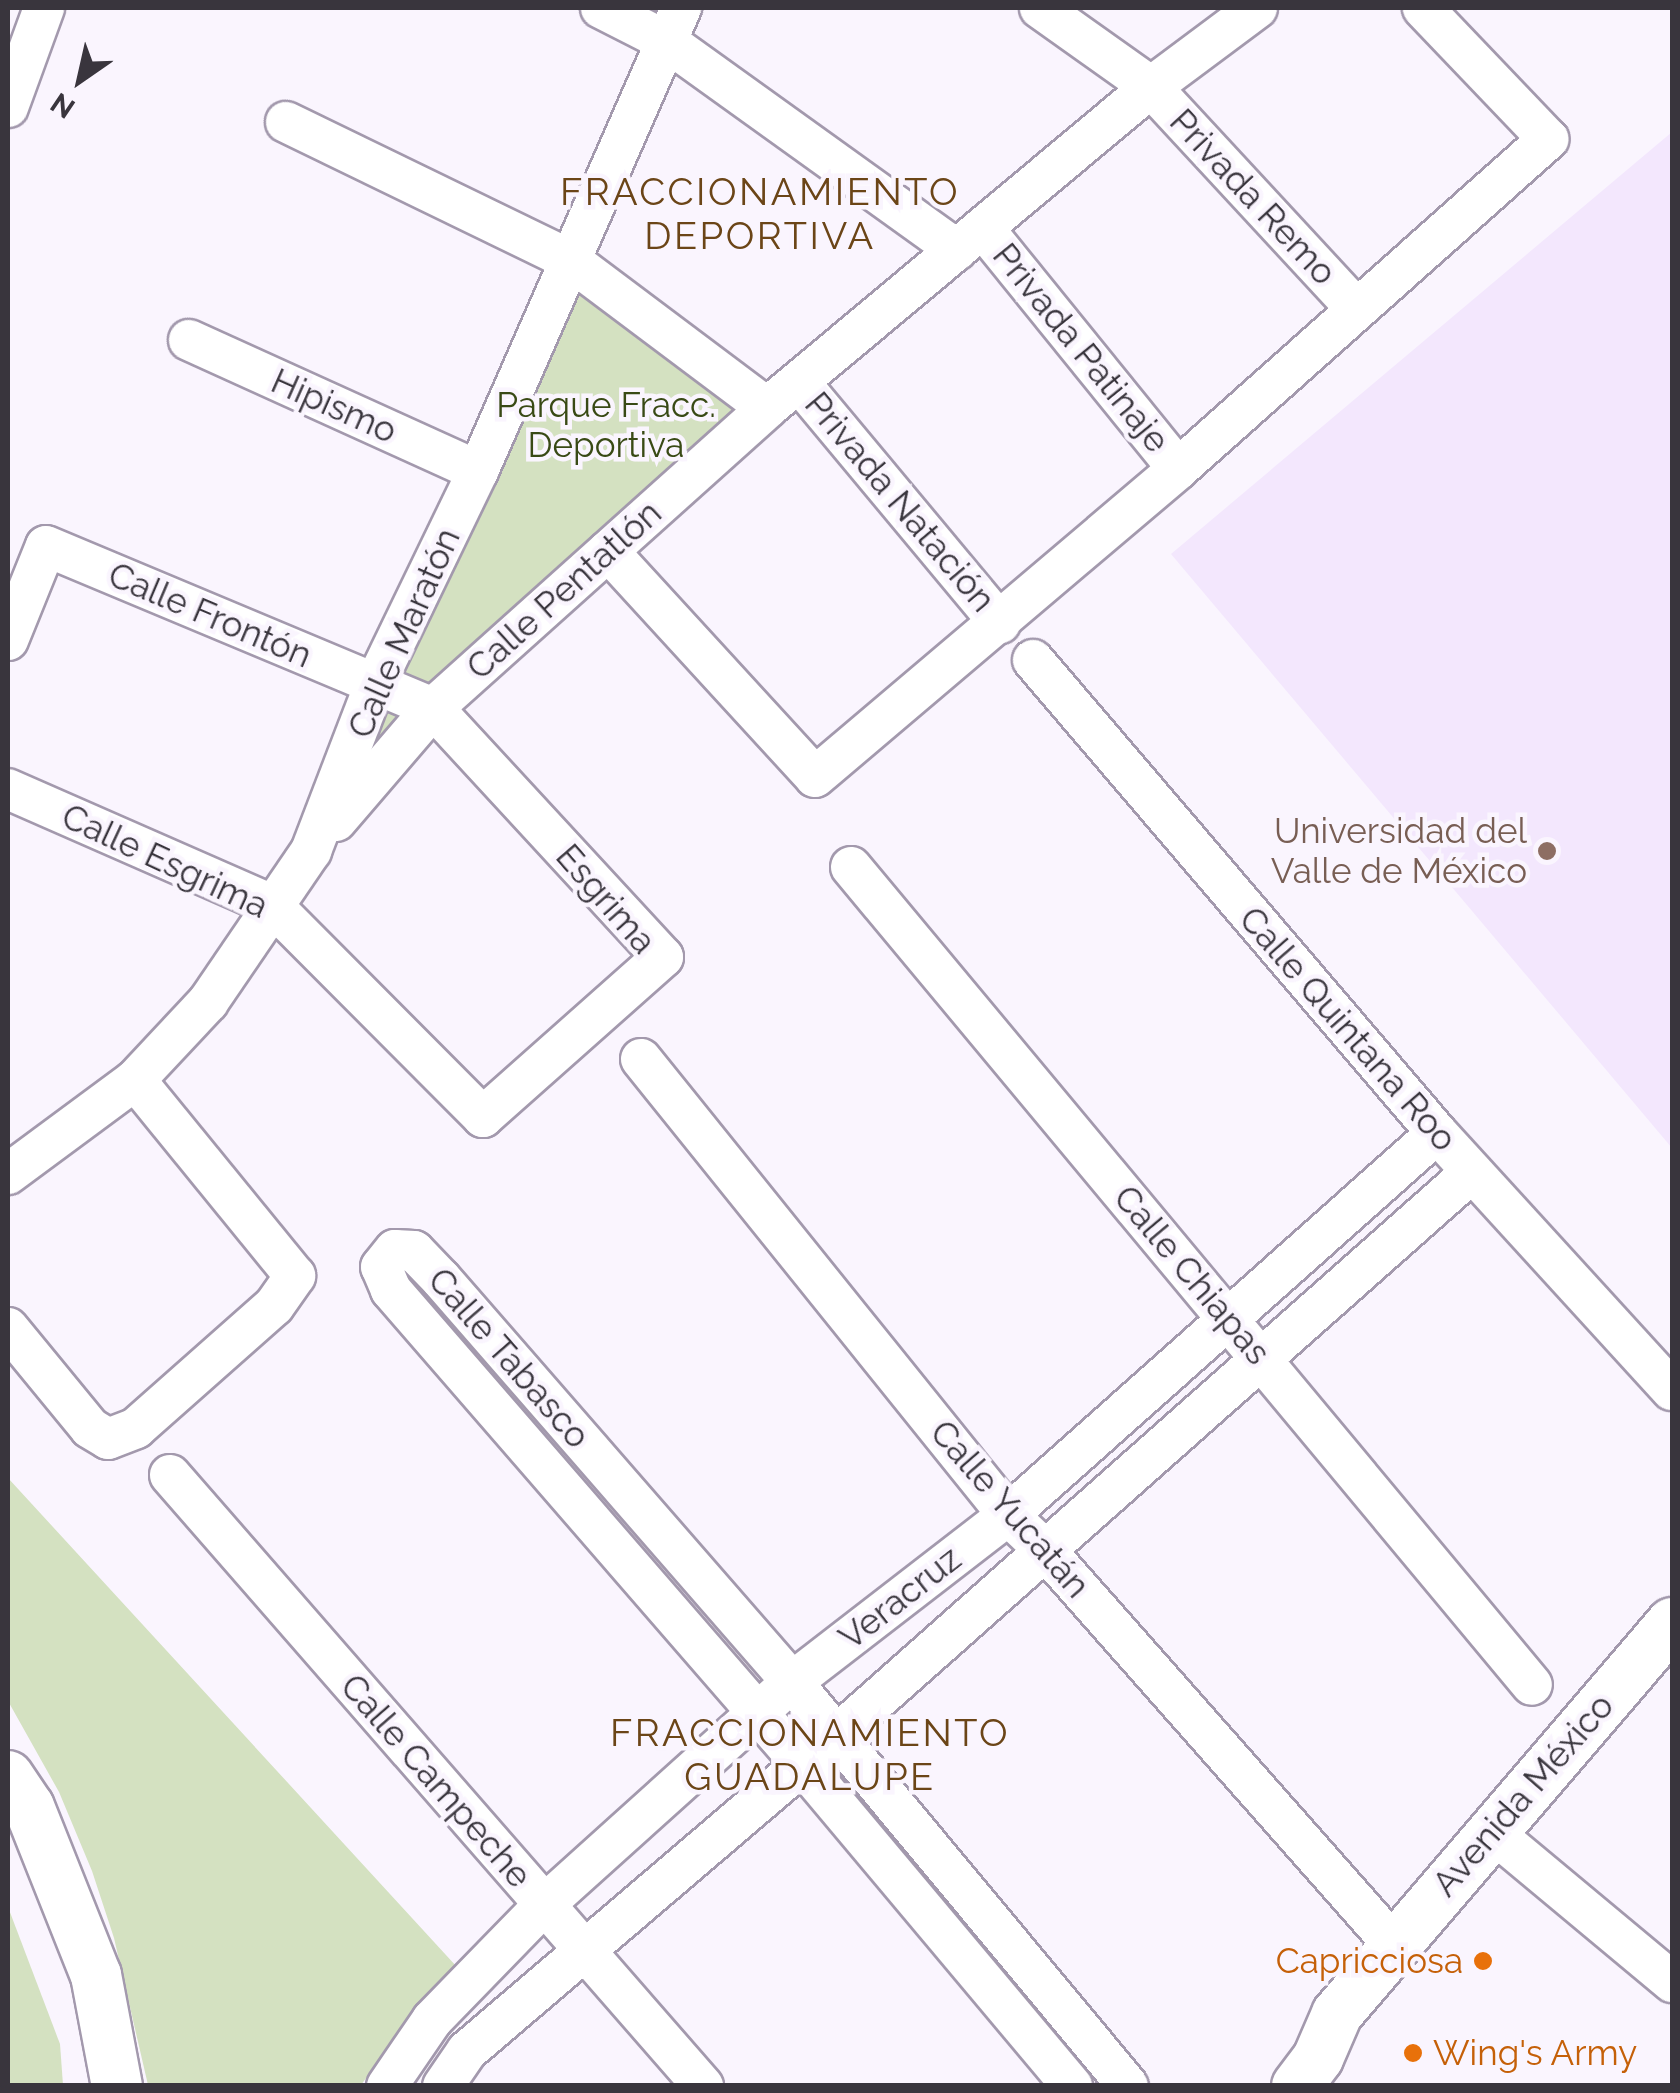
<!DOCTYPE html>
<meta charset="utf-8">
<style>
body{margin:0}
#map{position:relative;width:1680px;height:2093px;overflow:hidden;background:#faf5fe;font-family:Raleway,sans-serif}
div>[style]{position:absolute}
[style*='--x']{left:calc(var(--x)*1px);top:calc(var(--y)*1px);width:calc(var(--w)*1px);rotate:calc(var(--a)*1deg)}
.built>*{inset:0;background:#f3e7fd}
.green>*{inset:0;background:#d4e1c1}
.roads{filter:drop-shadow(2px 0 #a399ad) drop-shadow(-2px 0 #a399ad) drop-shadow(0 2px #a399ad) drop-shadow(0 -2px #a399ad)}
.minor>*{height:40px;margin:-20px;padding:0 20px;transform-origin:20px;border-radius:20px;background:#fff}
.major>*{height:50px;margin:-25px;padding:0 25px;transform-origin:25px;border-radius:25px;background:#fff}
.dots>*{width:28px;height:28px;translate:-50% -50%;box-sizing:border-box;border:5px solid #faf5fe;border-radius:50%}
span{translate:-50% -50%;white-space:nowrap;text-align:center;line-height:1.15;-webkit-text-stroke:9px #faf5fe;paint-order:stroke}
.street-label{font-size:35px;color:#39353d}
.park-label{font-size:35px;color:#394a15}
.education-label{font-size:35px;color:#785e54}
.right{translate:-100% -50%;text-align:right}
.food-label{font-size:35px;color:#c56008}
.left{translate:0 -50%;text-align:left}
.neighbourhood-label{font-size:38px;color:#6b4517;letter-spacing:2.5px}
.frame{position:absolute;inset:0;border:10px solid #39353d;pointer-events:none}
.north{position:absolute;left:30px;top:30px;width:100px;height:100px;-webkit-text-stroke:8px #faf5fe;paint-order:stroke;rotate:214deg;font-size:28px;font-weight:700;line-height:40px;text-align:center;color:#39353d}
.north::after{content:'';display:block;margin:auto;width:35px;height:45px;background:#39353d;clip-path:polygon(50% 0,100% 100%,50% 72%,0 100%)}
</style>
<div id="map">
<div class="built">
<div style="clip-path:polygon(1672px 132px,1672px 1148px,1171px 554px)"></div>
</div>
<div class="green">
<div style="clip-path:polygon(566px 272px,759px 417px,343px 812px)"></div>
<div style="clip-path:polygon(8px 1478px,457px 1967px,406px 2024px,361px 2085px,148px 2085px,114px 1938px,92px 1871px,59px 1792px,8px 1701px)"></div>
<div style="clip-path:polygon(8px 1907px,60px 2044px,63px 2085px,8px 2085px)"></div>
</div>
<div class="roads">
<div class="minor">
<div style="--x:601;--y:8;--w:73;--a:26.9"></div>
<div style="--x:666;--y:41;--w:358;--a:35.7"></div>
<div style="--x:1040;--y:8;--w:136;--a:35.4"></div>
<div style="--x:1151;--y:87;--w:300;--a:47.2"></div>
<div style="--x:8;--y:107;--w:105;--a:-70"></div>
<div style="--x:286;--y:122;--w:316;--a:25.9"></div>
<div style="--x:570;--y:260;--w:246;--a:36.9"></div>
<div style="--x:983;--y:228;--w:310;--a:51"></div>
<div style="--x:189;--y:340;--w:317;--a:24.4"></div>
<div style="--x:799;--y:382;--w:314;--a:50.2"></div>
<div style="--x:608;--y:551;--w:306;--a:47.5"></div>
<div style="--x:815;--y:777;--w:476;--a:-40.3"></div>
<div style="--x:1178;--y:469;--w:496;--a:-41.7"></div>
<div style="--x:1548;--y:139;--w:181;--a:-133.7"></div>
<div style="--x:8;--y:640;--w:101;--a:-68"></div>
<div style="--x:46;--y:546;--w:420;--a:22.7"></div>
<div style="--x:433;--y:708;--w:339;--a:47.3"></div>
<div style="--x:663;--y:957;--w:241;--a:138.4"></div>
<div style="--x:483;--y:1117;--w:299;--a:-134.9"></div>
<div style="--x:272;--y:905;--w:288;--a:-156.3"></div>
<div style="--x:1033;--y:660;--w:622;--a:49.5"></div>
<div style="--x:1437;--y:1133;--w:348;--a:47.6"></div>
<div style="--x:336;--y:821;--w:149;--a:-49.4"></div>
<div style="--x:433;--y:708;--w:449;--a:-41.9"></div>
<div style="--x:767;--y:408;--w:500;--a:-39.89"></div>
<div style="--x:1151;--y:87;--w:132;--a:-36.7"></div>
<div style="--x:851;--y:867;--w:1064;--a:50.22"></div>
<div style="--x:641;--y:1059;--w:585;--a:51.17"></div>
<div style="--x:1008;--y:1515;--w:52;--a:43.5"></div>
<div style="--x:1046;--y:1551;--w:526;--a:48.55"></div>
<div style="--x:8;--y:1174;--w:158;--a:-36.5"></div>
<div style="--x:135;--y:1080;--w:107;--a:-46.9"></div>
<div style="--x:208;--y:1002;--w:183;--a:-55.7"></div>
<div style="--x:311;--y:851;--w:179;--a:-69"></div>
<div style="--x:375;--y:684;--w:237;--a:-64.2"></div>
<div style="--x:478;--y:471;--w:506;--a:-66.33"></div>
<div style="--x:8;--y:1328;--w:129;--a:50.6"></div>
<div style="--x:90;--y:1428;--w:21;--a:31"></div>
<div style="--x:108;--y:1439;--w:30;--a:-21"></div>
<div style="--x:136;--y:1428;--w:184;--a:-41.5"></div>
<div style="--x:274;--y:1306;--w:37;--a:-55"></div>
<div style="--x:295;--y:1276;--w:253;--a:-129.2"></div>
<div style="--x:170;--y:1475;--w:811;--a:48.9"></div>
<div style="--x:1491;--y:1831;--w:236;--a:39.8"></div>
<div style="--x:387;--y:2086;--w:80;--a:-55.7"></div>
<div style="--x:432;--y:2020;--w:161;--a:-45.8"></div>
<div style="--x:544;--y:1905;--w:334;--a:-42"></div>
<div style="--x:792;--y:1682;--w:273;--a:-37.7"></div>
<div style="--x:1008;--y:1515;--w:574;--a:-41.68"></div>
<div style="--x:443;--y:2086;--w:42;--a:-55.6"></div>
<div style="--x:467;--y:2051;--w:485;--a:-40.5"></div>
<div style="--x:836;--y:1736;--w:850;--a:-41.57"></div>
<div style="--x:1072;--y:2086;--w:419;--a:-130"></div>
<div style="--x:803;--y:1765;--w:629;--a:-130.94"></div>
<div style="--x:391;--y:1290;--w:25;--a:-113"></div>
<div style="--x:381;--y:1267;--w:22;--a:-51"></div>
<div style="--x:395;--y:1250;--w:19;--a:3"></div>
<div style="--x:414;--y:1251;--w:39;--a:46"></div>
<div style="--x:441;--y:1279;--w:534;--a:48.95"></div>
<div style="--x:792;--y:1682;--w:525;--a:50.25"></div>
</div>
<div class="major">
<div style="--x:8;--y:1776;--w:37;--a:56"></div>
<div style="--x:29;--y:1807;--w:181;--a:68.3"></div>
<div style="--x:96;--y:1975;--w:113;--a:79.3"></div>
<div style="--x:1297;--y:2086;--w:35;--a:-53"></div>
<div style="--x:1318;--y:2058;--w:48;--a:-66.6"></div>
<div style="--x:1337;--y:2014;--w:515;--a:-49.41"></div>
</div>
</div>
<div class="dots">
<div style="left:1547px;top:851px;background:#8d6e63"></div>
<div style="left:1483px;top:1961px;background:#e8710a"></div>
<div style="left:1413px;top:2053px;background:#e8710a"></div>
</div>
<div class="street-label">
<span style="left:1253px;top:197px;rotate:47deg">Privada Remo</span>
<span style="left:1081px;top:348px;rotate:51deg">Privada Patinaje</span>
<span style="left:334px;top:406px;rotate:24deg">Hipismo</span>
<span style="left:900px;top:502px;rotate:50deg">Privada Natación</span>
<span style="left:564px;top:590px;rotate:-42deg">Calle Pentatlón</span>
<span style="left:210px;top:615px;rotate:23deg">Calle Frontón</span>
<span style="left:404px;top:633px;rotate:-66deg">Calle Maratón</span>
<span style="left:165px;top:861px;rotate:25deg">Calle Esgrima</span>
<span style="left:606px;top:899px;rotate:49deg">Esgrima</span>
<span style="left:1348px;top:1029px;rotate:49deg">Calle Quintana Roo</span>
<span style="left:1192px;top:1275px;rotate:50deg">Calle Chiapas</span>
<span style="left:509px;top:1358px;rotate:49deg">Calle Tabasco</span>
<span style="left:1010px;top:1509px;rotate:49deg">Calle Yucatán</span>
<span style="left:900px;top:1598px;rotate:-38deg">Veracruz</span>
<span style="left:436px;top:1781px;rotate:49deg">Calle Campeche</span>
<span style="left:1523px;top:1795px;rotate:-49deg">Avenida México</span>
</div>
<div class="park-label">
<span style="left:606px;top:425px">Parque Fracc.<br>Deportiva</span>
</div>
<div class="education-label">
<span class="right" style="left:1527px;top:851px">Universidad del<br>Valle de México</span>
</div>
<div class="food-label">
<span class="right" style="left:1463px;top:1961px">Capricciosa</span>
<span class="left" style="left:1433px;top:2053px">Wing's Army</span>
</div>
<div class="neighbourhood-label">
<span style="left:760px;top:214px">FRACCIONAMIENTO<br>DEPORTIVA</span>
<span style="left:810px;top:1755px">FRACCIONAMIENTO<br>GUADALUPE</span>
</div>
<div class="frame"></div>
<div class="north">N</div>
</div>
